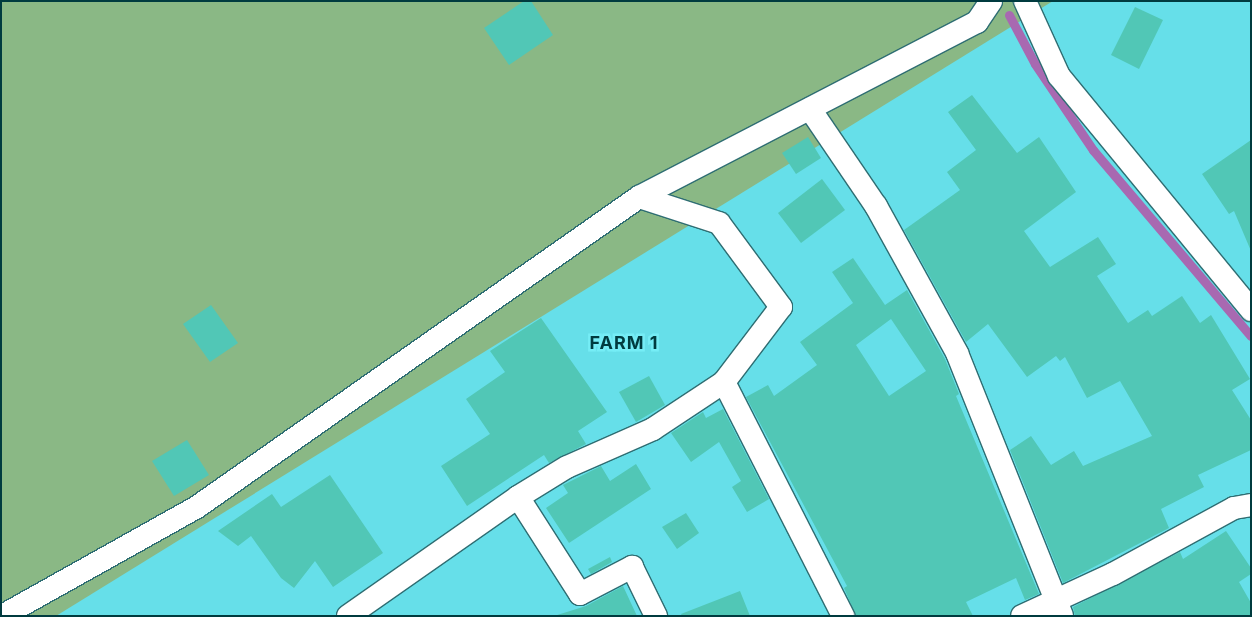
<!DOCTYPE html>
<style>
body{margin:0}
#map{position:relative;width:1252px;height:617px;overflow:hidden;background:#66dfe9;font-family:Inter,sans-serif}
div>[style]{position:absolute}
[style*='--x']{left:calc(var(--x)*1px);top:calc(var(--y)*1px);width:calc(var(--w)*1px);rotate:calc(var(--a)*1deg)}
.green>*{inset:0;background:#8ab885}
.stream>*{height:9px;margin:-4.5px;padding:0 4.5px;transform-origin:4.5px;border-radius:4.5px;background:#a869b1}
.building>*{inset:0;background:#51c7b6}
.roads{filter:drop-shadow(1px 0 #2f6e73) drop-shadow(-1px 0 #2f6e73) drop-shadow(0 1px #2f6e73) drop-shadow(0 -1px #2f6e73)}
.street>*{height:22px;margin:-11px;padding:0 11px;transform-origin:11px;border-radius:11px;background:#fff}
span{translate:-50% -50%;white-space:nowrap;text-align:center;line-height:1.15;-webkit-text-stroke:5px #75edf6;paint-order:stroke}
.district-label{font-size:18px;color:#003b3f;font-weight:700;letter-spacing:1px}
.frame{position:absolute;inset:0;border:2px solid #003b3f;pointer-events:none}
</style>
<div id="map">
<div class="green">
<div style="clip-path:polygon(1px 1px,1053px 1px,56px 616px,1px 616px)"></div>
</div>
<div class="stream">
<div style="--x:1009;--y:15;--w:55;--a:62"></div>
<div style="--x:1035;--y:64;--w:104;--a:56"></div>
<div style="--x:1093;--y:150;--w:244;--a:49.7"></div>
</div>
<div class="building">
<div style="clip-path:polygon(524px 1px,531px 1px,553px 35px,509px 65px,484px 28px)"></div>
<div style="clip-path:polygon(1135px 7px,1163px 20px,1139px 69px,1111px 55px)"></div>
<div style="clip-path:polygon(972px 95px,1017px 153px,1039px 137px,1076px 192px,1024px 231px,1050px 267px,1098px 237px,1116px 264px,1097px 276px,1128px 323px,1148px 310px,1152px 316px,1182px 296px,1200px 323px,1211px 315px,1250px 379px,1232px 390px,1251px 420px,1251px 450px,1198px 475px,1204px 487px,1161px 509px,1169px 528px,1063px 583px,1010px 450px,1031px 436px,1051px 465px,1074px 451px,1083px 466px,1152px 436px,1120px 381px,1087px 398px,1065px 357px,1060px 361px,1056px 356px,1027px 377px,988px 324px,966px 342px,904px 230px,960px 190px,947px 172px,976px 150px,948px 112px)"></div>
<div style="clip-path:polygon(808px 137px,821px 158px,796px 174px,782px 153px)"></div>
<div style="clip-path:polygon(1251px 140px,1251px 251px,1234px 211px,1229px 214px,1202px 174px)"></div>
<div style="clip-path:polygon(822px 179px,845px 210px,801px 243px,778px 213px)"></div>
<div style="clip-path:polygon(evenodd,853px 258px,885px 305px,907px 290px,945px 359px,959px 394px,956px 396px,1039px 594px,1025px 600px,1016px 578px,966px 602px,973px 616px,856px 616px,844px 588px,847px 586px,746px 397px,768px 385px,774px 396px,817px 365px,800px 342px,853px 303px,832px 272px,853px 258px,891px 319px,926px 371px,889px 396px,856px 345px,891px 319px)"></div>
<div style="clip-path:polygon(211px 305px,238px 343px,210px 362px,183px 324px)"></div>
<div style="clip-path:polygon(541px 318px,607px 412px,578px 431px,586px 444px,549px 463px,544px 455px,467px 506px,441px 466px,490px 434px,466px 399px,505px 372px,490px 351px)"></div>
<div style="clip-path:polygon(649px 376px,665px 405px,636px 422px,619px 392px)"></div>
<div style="clip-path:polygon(723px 409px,769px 499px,747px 512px,732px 487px,741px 481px,719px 442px,691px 462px,671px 433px,703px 412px,706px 418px)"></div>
<div style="clip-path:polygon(187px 440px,209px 475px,174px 496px,152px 461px)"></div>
<div style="clip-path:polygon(636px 464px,651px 489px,569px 543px,546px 508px,568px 493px,563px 485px,601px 466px,610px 481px)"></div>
<div style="clip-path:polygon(330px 475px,383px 553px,333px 587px,315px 561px,294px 588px,281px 578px,251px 536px,238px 546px,218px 531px,272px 494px,281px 507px)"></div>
<div style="clip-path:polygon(686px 513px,699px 533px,677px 549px,662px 527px)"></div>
<div style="clip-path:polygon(1226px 531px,1251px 568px,1251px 574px,1239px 582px,1251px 603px,1251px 616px,1075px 616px,1073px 607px,1180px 552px,1183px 559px)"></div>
<div style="clip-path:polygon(610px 557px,612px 562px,591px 574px,588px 569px)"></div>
<div style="clip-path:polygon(623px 586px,637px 616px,554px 616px,586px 606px)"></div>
<div style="clip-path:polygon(740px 591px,750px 616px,682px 616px,681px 614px)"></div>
</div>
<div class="roads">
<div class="street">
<div style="--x:1025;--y:1;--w:82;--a:65.6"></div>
<div style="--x:1059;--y:76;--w:303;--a:50.6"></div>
<div style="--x:810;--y:109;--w:117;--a:55.8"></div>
<div style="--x:876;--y:206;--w:168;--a:61.1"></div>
<div style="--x:957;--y:353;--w:283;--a:68.2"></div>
<div style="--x:724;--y:382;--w:263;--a:63"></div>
<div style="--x:518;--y:497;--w:115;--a:57.4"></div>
<div style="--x:580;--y:594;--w:59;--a:-27.4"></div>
<div style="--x:632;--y:567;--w:55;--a:63.9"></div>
<div style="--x:2;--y:616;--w:223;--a:-29.2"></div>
<div style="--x:197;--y:507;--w:540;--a:-35.04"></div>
<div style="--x:639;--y:197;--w:381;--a:-27.4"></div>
<div style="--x:977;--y:22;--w:25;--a:-56"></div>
<div style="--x:348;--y:616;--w:208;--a:-35"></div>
<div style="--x:518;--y:497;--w:57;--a:-31.5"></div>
<div style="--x:567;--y:467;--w:94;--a:-23.8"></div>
<div style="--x:653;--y:429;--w:85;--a:-33.5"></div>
<div style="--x:724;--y:382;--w:94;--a:-52.8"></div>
<div style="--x:781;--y:307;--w:104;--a:-126.4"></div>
<div style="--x:719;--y:223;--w:84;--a:-162"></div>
<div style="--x:1022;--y:616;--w:100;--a:-24.8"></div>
<div style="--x:1113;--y:574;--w:138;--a:-28.6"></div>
<div style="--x:1234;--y:508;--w:17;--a:-10"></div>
</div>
</div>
<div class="district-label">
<span style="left:624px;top:343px">FARM 1</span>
</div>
<div class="frame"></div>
</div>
